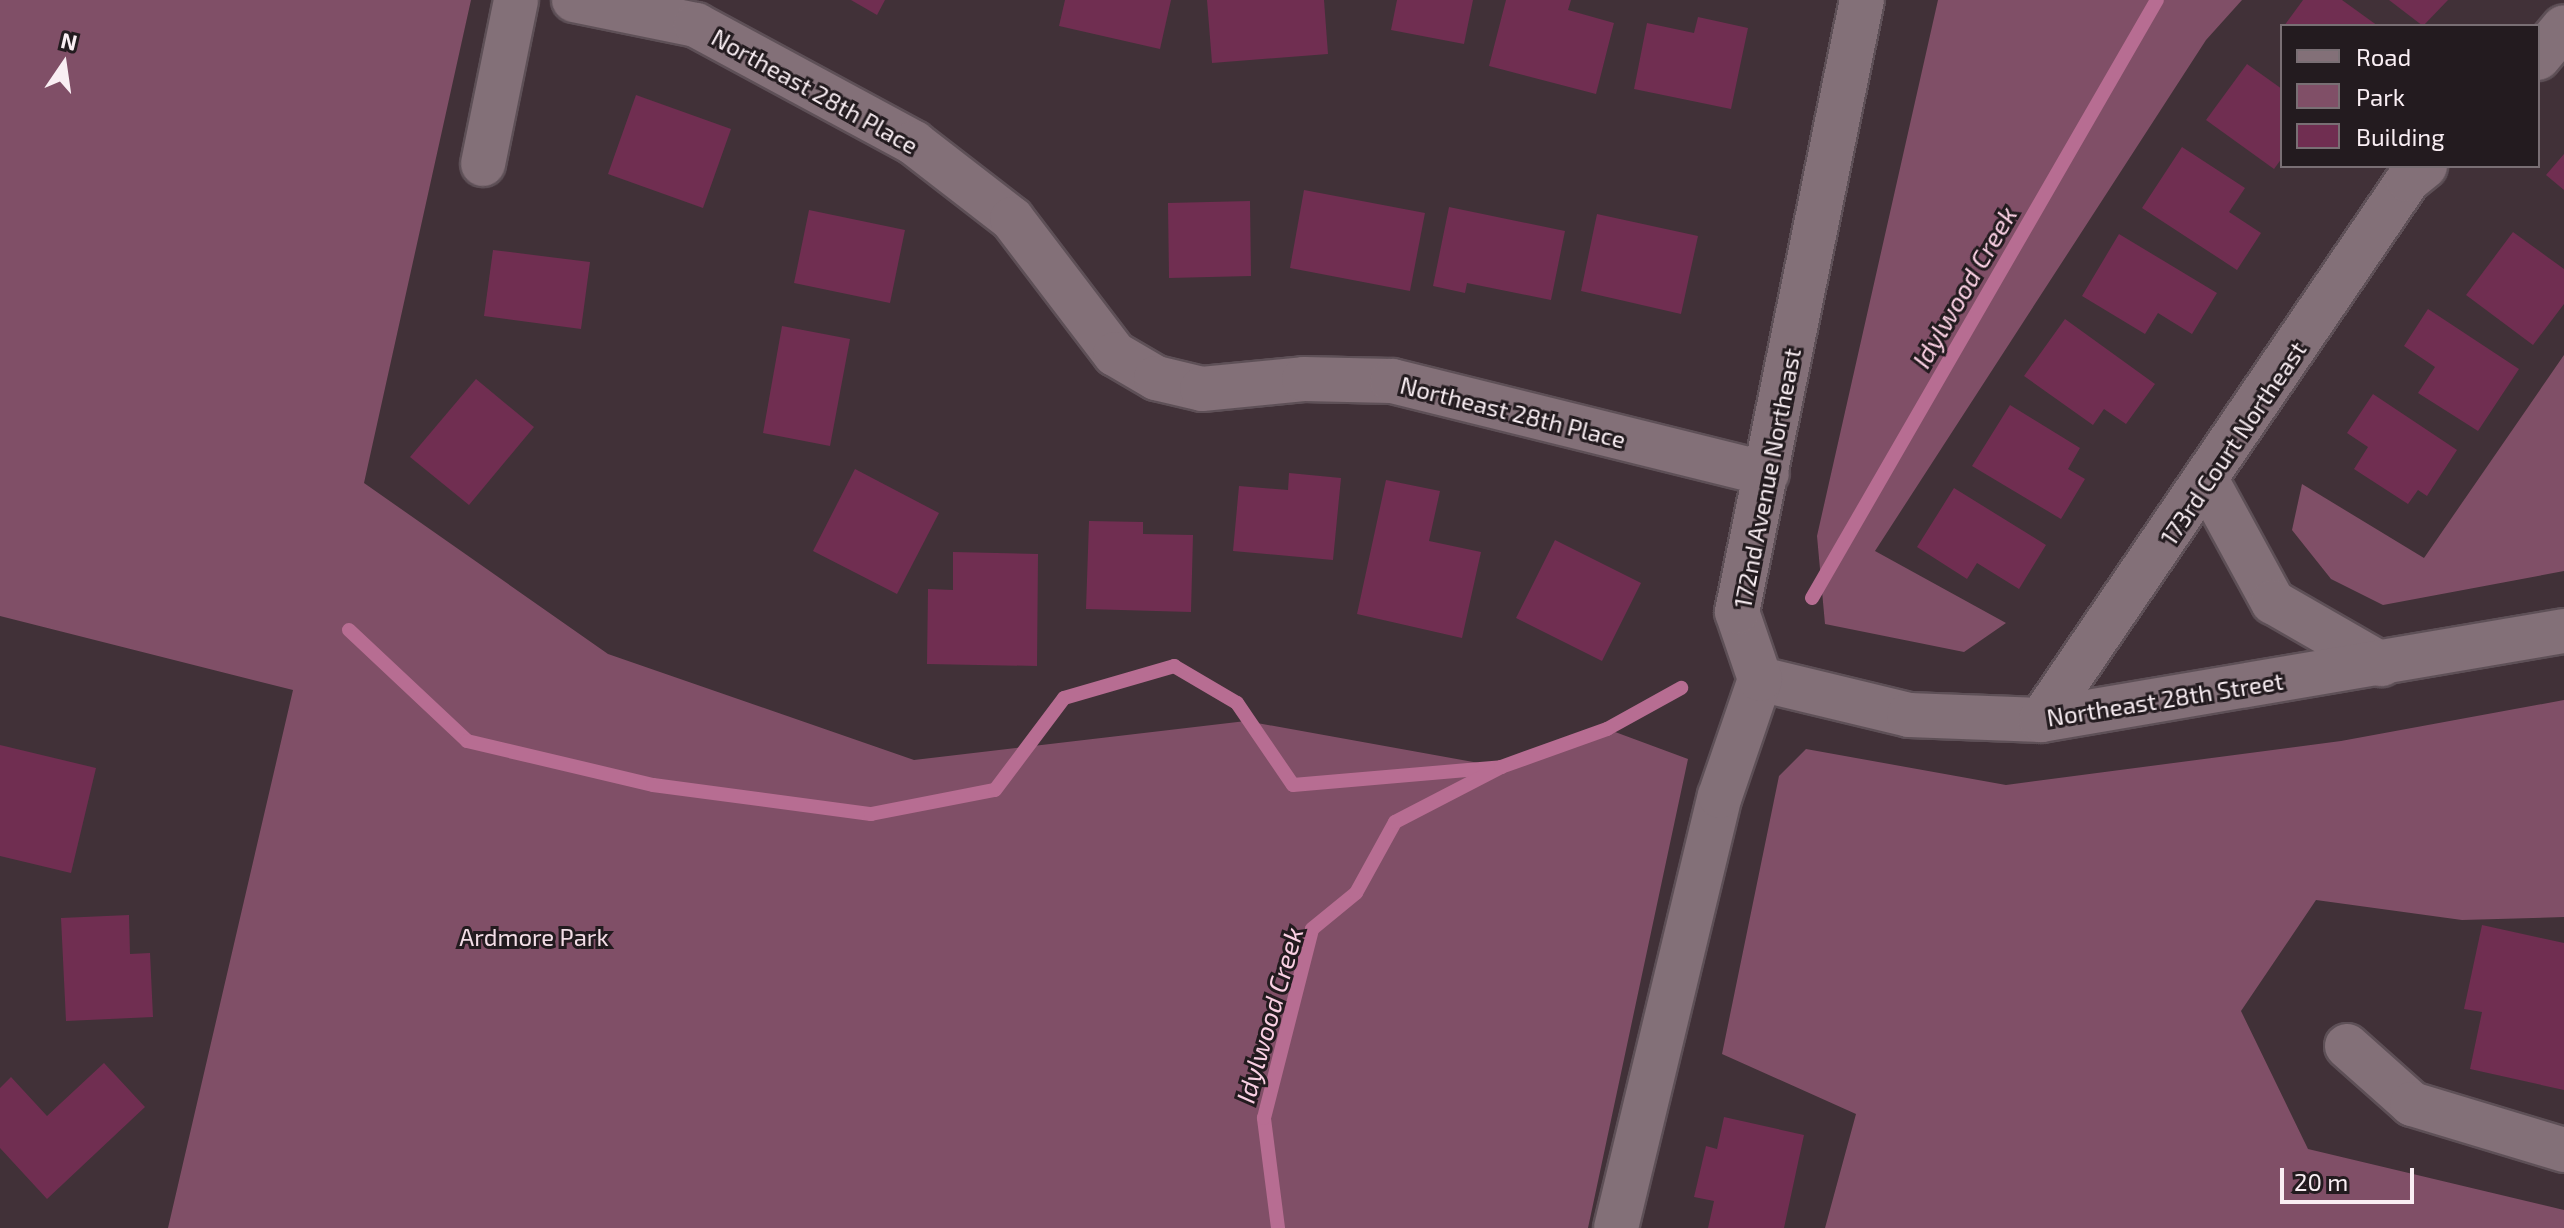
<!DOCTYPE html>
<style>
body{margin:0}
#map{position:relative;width:2564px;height:1228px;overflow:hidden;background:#413138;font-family:"Exo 2",sans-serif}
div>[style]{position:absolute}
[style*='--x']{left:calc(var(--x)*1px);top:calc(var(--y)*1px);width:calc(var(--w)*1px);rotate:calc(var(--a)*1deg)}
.green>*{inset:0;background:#804f67}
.stream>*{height:14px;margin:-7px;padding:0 7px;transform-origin:7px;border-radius:7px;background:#b76d92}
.building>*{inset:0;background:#702e51}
.roads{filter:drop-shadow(2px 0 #5e5057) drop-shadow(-2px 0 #5e5057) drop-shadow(0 2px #5e5057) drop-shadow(0 -2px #5e5057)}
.minor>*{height:44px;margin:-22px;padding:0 22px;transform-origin:22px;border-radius:22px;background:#837078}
span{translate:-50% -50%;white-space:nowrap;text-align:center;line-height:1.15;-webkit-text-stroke:6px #231b1f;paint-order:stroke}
.street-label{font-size:24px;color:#f9eef3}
.park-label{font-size:24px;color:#f3dde6}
.water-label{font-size:26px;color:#fad0e3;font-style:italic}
.legend{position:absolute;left:2280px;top:24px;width:260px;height:144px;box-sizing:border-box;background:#231b1f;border:2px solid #796f74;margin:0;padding:10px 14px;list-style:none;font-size:24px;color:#f9eef3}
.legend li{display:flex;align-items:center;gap:16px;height:40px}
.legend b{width:40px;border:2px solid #796f74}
.north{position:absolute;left:24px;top:24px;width:80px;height:80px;-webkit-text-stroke:6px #231b1f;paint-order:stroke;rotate:13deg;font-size:22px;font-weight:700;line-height:32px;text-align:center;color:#f9eef3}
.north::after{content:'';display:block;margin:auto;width:28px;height:36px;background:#f9eef3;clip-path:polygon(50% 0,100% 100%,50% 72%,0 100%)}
.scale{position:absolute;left:2280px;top:1168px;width:134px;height:36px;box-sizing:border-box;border:4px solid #f9eef3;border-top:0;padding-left:10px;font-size:24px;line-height:28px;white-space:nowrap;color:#f9eef3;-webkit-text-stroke:6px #231b1f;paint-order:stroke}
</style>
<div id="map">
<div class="green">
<div style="clip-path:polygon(0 0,471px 0,364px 483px,608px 654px,914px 760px,1246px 721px,1501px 767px,1607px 729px,1688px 759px,1588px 1228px,168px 1228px,293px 690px,0 616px)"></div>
<div style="clip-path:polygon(1938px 0,2242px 0,2206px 40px,1875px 551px,2006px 623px,1964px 652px,1825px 624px,1817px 536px)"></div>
<div style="clip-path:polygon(2564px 355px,2564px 571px,2383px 605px,2331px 579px,2292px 530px,2302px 484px,2424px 558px)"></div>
<div style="clip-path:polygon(2564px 700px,2564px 917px,2462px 920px,2316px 900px,2241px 1011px,2308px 1149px,2564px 1210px,2564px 1228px,1825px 1228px,1856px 1114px,1722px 1054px,1779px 776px,1806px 749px,2006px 785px,2341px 741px)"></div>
</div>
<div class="stream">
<div style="--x:1812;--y:598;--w:690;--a:-60.02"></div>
<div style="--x:349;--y:630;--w:162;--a:43.2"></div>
<div style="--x:467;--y:741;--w:191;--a:13.3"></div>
<div style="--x:653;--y:785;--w:220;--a:7.6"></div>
<div style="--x:871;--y:814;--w:126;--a:-11"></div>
<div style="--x:995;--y:790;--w:115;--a:-53.1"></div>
<div style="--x:1064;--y:698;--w:115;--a:-16.2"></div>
<div style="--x:1174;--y:666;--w:73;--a:30.4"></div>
<div style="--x:1237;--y:703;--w:99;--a:55.7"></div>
<div style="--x:1293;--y:785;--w:209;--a:-4.9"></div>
<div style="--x:1278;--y:1228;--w:111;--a:-97.3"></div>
<div style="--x:1264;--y:1118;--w:195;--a:-75.7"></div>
<div style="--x:1312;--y:929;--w:57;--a:-39.3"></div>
<div style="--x:1356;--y:893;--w:81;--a:-61.2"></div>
<div style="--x:1395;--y:822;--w:119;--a:-27.4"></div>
<div style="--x:1501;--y:767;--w:113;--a:-19.7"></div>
<div style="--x:1607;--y:729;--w:85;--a:-29"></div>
</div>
<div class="building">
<div style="clip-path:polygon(851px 0,885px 0,877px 15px)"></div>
<div style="clip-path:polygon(1065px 0,1171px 0,1160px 49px,1059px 26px)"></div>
<div style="clip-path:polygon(1207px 0,1324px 0,1328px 54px,1212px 63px)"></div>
<div style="clip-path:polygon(1397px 0,1473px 0,1464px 44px,1391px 30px)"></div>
<div style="clip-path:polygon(1506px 0,1571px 0,1568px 10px,1614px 23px,1596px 94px,1489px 66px)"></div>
<div style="clip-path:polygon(2303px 0,2342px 0,2378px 26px,2284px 26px)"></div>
<div style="clip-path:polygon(2389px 0,2448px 0,2423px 26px)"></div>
<div style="clip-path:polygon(1698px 17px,1748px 28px,1731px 109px,1634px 89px,1647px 23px,1694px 33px)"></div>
<div style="clip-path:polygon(2247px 64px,2282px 89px,2282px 158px,2274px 169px,2206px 120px)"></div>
<div style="clip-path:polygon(636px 95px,731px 129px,703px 208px,608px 174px)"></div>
<div style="clip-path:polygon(2182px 147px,2245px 188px,2229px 212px,2261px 233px,2237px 270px,2142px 208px)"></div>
<div style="clip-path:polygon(2564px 154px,2564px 190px,2546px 175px)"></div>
<div style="clip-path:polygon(1304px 190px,1425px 213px,1410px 291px,1290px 268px)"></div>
<div style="clip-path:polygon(1250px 201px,1251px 276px,1169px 278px,1168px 203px)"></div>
<div style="clip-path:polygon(1449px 207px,1565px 231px,1551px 300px,1467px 283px,1465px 293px,1433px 286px)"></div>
<div style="clip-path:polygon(809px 210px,905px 230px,890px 303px,794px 283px)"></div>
<div style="clip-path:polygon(1597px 214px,1698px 236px,1681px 314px,1581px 291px)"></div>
<div style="clip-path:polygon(2513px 232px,2564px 269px,2564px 304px,2533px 345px,2466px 295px)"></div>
<div style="clip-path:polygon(2119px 234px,2217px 293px,2192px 334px,2158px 313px,2145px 334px,2082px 296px)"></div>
<div style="clip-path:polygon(493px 250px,590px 262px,581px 329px,484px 316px)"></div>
<div style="clip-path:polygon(2428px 309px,2519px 369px,2478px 431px,2418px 393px,2435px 367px,2404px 346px)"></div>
<div style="clip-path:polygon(2065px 319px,2155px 384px,2126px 424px,2104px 409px,2093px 425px,2024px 376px)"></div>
<div style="clip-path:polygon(782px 326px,850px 339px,830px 446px,763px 433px)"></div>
<div style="clip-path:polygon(476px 379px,534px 427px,469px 505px,410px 457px)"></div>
<div style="clip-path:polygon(2373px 394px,2457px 450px,2427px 496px,2418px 490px,2408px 504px,2354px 469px,2368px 447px,2347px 433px)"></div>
<div style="clip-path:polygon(2010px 405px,2080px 448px,2068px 469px,2085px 479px,2061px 519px,1972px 466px)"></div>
<div style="clip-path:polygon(855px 469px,939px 513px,897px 594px,813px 551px)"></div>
<div style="clip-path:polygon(1289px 473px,1341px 478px,1333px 560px,1233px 551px,1239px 486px,1288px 490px)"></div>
<div style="clip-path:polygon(1386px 480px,1440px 491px,1429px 541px,1481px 552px,1462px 638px,1357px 614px)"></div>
<div style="clip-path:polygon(1954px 488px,2046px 545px,2019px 589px,1977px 563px,1967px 579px,1917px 547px)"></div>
<div style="clip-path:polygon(1089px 521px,1143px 522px,1143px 534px,1193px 535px,1191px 612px,1086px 609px)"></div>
<div style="clip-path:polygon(1555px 540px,1641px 583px,1602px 661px,1516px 618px)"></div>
<div style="clip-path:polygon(953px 552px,1038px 554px,1037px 666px,927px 664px,928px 589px,953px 590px)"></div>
<div style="clip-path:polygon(0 745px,96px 768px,71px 873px,0 856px)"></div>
<div style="clip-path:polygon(129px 915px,130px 954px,150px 953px,153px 1017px,66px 1021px,61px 918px)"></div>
<div style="clip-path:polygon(2482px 925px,2564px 943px,2564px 1090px,2470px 1069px,2482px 1012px,2464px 1009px)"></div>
<div style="clip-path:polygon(104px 1063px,145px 1107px,47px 1199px,0 1148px,0 1088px,11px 1077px,47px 1116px)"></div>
<div style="clip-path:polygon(1724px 1117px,1804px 1135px,1784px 1228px,1708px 1228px,1714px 1201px,1694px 1197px,1706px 1146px,1717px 1149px)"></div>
</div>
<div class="roads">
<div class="minor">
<div style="--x:574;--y:0;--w:125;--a:11.6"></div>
<div style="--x:696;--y:25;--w:248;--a:28.4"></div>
<div style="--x:914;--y:143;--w:124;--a:37.8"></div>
<div style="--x:1012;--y:219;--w:170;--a:52.7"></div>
<div style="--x:1115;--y:354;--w:48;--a:30.3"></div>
<div style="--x:1156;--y:378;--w:47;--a:13.4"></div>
<div style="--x:1202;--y:389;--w:102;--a:-5.6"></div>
<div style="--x:1304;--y:379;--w:88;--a:1.3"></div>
<div style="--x:1392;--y:381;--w:386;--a:13.9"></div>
<div style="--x:2538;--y:58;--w:40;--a:-50"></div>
<div style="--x:483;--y:164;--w:167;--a:-78.6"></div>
<div style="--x:2208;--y:483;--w:136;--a:61.4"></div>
<div style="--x:2273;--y:602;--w:125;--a:29.9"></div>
<div style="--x:1760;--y:679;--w:153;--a:13.6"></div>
<div style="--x:1909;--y:715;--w:132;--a:2.2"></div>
<div style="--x:2041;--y:720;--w:531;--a:-9.66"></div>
<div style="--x:2041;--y:720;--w:653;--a:-55.8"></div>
<div style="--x:2408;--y:180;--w:22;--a:-39"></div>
<div style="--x:2347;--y:1046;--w:87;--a:41.7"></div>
<div style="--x:2412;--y:1104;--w:159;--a:16.8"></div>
<div style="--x:1616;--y:1228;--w:444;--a:-76.5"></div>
<div style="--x:1720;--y:796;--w:124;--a:-71.1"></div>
<div style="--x:1760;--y:679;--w:71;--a:-108.9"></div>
<div style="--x:1737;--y:612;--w:625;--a:-78.46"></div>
</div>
</div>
<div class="street-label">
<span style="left:815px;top:91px;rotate:29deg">Northeast 28th Place</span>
<span style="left:1513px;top:412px;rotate:14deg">Northeast 28th Place</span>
<span style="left:2233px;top:443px;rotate:-56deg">173rd Court Northeast</span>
<span style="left:1767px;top:478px;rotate:-79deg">172nd Avenue Northeast</span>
<span style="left:2165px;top:699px;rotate:-9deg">Northeast 28th Street</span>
</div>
<div class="park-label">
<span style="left:534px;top:937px">Ardmore Park</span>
</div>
<div class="water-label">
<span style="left:1964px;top:287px;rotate:-60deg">Idylwood Creek</span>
<span style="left:1269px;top:1015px;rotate:-74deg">Idylwood Creek</span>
</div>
<ul class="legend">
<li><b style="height:10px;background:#837078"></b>Road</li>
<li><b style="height:22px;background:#804f67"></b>Park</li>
<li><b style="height:22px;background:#702e51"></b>Building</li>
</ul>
<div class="north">N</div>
<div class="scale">20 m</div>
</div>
